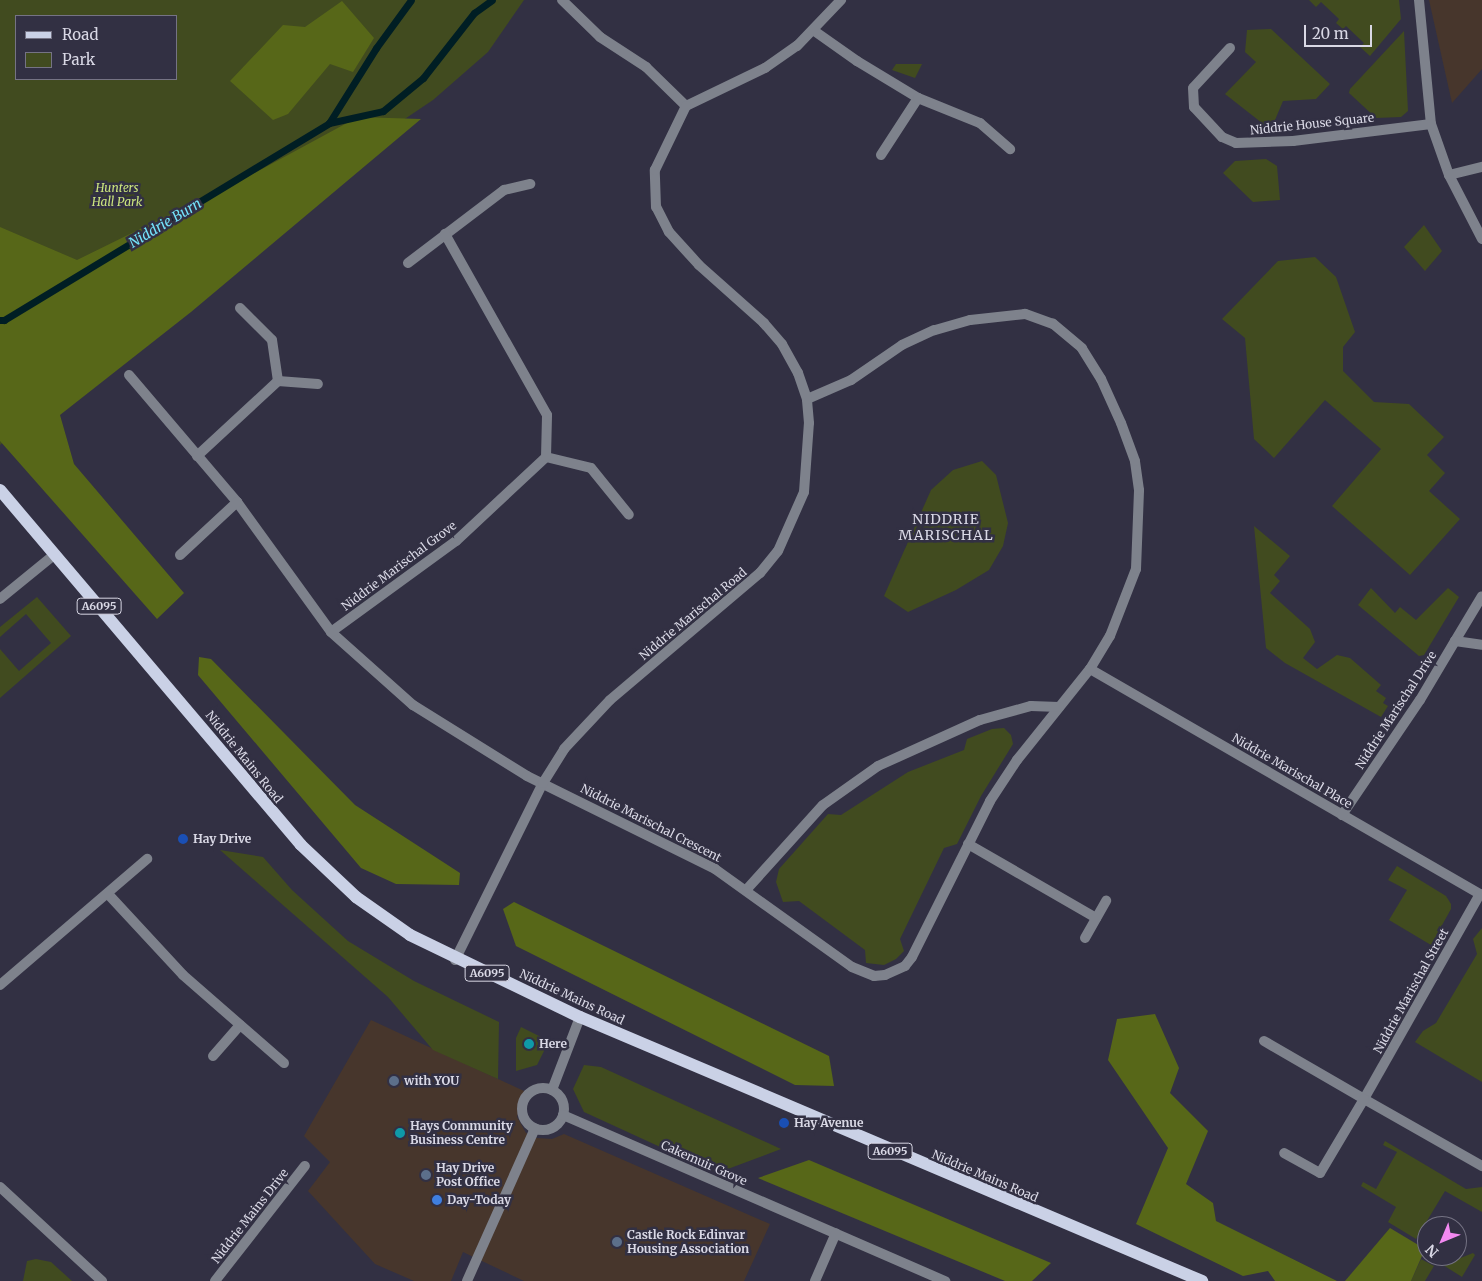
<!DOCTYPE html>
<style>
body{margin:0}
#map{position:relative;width:1482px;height:1281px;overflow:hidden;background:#323043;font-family:Merriweather,serif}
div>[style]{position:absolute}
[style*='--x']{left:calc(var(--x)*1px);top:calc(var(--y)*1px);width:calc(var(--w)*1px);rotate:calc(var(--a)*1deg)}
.commercial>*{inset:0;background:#47362c}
.green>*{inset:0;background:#414b1f}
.forest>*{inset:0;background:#576718}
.stream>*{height:7px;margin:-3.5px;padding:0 3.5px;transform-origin:3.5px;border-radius:3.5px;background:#001e24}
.minor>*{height:10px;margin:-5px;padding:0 5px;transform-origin:5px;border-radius:5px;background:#7e828c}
.minor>.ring{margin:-5px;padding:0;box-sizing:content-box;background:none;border:10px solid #7e828c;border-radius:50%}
.primary>*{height:12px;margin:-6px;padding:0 6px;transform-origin:6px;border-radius:6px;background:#cad1e6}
.dots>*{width:14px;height:14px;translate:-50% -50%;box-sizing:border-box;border:2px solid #323043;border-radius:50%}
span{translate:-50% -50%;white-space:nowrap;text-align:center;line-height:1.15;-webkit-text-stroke:5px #323043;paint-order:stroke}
.shield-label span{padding:1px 4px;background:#323043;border:1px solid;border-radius:4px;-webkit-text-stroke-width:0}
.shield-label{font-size:11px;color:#d9d8e5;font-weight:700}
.street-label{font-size:12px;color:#d9d8e5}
.park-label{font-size:12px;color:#cbe57d;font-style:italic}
.poi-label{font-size:12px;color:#d9d8e5;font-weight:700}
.left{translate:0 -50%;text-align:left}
.water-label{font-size:14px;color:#74e3fb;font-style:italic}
.neighbourhood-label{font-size:14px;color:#d9d8e5;letter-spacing:1px}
.legend{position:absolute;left:15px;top:15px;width:162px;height:65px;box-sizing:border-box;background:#323043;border:1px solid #757384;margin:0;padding:6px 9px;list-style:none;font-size:15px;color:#d9d8e5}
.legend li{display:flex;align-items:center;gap:10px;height:25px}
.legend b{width:25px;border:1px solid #757384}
.north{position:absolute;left:1417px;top:1216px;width:50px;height:50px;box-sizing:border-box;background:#323043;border:1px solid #757384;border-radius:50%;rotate:225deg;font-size:14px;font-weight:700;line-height:20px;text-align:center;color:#d9d8e5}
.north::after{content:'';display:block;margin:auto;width:18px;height:22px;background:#f389f1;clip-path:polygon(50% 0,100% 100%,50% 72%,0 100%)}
.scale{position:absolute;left:1304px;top:25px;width:68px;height:22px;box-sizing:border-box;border:2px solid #d9d8e5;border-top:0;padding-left:6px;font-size:15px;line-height:18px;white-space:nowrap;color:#d9d8e5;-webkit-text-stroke:4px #323043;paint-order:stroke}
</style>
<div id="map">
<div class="commercial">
<div style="clip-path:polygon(1429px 0,1482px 0,1482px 69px,1452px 103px)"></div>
<div style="clip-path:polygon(371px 1020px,524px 1091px,517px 1117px,526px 1133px,537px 1138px,552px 1139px,564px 1134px,770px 1224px,744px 1281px,524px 1281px,463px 1252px,451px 1281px,414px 1281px,375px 1264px,308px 1191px,330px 1162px,304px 1136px)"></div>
</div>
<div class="green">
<div style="clip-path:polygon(evenodd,0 0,524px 0,488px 52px,433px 100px,314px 180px,121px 334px,0 445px,0 0,16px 16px,176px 16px,176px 79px,16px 79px,16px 16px)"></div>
<div style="clip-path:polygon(1309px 0,1399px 0,1401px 19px,1370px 56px,1360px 47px,1364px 43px,1346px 26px,1343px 29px,1336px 23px,1339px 19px,1321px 2px,1316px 7px)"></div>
<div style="clip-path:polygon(1271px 29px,1330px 84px,1316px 99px,1283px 101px,1275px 120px,1276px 133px,1253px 133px,1262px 123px,1225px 94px,1256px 62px,1245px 52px,1247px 30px)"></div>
<div style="clip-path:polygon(1404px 31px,1408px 111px,1401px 117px,1376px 118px,1349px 93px,1350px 89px)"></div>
<div style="clip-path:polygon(896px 64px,922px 64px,915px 78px,892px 70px)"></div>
<div style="clip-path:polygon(1266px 159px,1277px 166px,1280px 200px,1253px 202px,1223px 173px,1235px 161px)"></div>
<div style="clip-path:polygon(1424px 225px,1442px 251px,1425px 271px,1404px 247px)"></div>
<div style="clip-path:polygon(1315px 257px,1336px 277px,1355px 332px,1343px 347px,1343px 371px,1374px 402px,1409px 404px,1444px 437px,1427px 455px,1445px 473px,1429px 491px,1460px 519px,1410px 575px,1332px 506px,1381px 449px,1325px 400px,1274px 458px,1254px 439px,1245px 338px,1222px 319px,1278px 261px)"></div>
<div style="clip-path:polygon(982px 461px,996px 475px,1008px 523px,1003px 546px,989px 570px,956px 590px,908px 612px,884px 596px,931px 490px,953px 470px)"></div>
<div style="clip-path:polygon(1254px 526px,1290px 556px,1274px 575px,1280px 581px,1270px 593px,1310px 629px,1315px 642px,1303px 658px,1317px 669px,1337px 655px,1350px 658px,1381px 685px,1376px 691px,1386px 698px,1383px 703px,1388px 706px,1381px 717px,1285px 663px,1266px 648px)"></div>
<div style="clip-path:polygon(1371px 588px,1395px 613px,1400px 607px,1416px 620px,1448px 588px,1459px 597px,1424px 655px,1419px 656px,1358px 605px)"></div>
<div style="clip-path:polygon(37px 597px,71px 636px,0 698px,0 649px,19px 671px,51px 643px,26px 614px,0 637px,0 627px)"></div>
<div style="clip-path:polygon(1004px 728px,1011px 735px,1013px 744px,981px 796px,957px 844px,944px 848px,900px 939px,904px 951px,896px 959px,884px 965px,866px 963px,865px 950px,799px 901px,783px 902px,776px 882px,779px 869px,828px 814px,841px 815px,908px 772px,964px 750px,967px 739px,992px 729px)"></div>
<div style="clip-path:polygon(220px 850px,263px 857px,292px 890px,348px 941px,414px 981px,499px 1022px,498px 1079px,433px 1050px,388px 997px)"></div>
<div style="clip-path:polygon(1397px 866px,1446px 896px,1451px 904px,1451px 909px,1431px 945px,1389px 920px,1407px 890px,1388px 880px)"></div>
<div style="clip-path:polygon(1482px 928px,1482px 1082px,1415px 1042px,1423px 1031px,1436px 1023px,1477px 954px,1473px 939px)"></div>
<div style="clip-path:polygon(521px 1027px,541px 1037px,544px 1051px,537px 1065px,516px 1071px,516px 1038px)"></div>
<div style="clip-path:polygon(584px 1065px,601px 1067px,781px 1149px,717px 1173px,584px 1112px,573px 1089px)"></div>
<div style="clip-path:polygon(1385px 1141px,1466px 1189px,1482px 1187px,1482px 1212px,1445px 1191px,1416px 1239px,1388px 1222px,1396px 1207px,1361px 1186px,1363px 1182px,1376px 1189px,1397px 1152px,1383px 1145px)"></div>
<div style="clip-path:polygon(1473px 1253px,1475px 1255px,1462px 1277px,1443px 1265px)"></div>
<div style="clip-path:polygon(36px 1259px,51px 1262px,72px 1281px,23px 1281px,27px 1261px)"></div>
<div style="clip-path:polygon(1421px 1259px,1434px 1266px,1425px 1281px,1411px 1281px)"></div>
</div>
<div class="forest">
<div style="clip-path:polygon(342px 1px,374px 38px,353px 72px,330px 64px,288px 114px,273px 120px,230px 81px,283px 25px,305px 27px)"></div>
<div style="clip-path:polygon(358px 117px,421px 119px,191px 312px,60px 415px,74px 464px,184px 593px,157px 619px,0 441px,0 227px,77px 260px,262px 169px)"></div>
<div style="clip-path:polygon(199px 657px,211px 659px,355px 805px,460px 873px,459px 885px,396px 884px,361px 868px,198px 675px)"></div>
<div style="clip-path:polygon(514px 902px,829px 1056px,834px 1086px,795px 1085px,516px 946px,503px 909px)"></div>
<div style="clip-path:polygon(1155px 1014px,1179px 1068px,1170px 1093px,1208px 1131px,1186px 1184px,1213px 1203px,1216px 1221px,1337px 1281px,1275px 1281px,1268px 1271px,1243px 1276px,1136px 1224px,1168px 1148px,1108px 1060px,1117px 1019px)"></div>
<div style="clip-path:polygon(809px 1160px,1051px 1263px,1032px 1281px,1005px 1281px,758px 1178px)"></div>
<div style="clip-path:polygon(1390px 1228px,1425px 1249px,1411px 1281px,1345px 1281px)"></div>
</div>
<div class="stream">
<div style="--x:329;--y:123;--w:89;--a:-57.9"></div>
<div style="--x:376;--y:48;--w:59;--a:-53.9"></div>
<div style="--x:0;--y:320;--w:4;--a:0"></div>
<div style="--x:4;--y:320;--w:380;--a:-31.2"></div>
<div style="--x:329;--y:123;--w:55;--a:-12.5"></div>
<div style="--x:383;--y:111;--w:52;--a:-39.5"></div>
<div style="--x:423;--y:78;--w:83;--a:-51.9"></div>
<div style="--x:474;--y:13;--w:22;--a:-36"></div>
</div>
<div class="minor">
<div style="--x:562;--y:0;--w:53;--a:44.2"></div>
<div style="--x:600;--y:37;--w:55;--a:33.1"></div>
<div style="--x:646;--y:67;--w:56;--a:44.3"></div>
<div style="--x:1419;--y:0;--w:125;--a:84.5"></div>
<div style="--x:1431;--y:124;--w:54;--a:70.6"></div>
<div style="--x:1449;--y:175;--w:72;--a:62.7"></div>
<div style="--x:813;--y:30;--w:54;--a:35.2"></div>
<div style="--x:857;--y:61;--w:71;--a:31.2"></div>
<div style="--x:918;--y:98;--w:68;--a:123"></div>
<div style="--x:1230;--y:48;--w:54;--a:132.8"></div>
<div style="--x:1193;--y:88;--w:19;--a:87"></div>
<div style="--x:1194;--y:107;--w:41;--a:47"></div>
<div style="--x:1222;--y:137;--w:15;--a:23"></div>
<div style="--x:1236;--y:143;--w:57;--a:-2"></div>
<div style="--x:1293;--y:141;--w:139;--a:-7"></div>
<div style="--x:918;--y:98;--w:67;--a:22"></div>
<div style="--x:980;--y:123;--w:40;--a:41"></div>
<div style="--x:686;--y:106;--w:88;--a:-25.7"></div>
<div style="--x:765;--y:68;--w:39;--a:-35"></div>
<div style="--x:797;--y:46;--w:64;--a:-46.3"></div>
<div style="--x:1449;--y:175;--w:34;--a:-14"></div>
<div style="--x:408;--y:263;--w:121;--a:-37.2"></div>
<div style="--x:504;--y:190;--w:27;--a:-13"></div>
<div style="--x:240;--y:308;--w:45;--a:45"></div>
<div style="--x:272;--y:340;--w:41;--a:81.7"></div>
<div style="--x:129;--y:375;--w:167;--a:49.6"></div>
<div style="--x:237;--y:502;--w:160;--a:54.1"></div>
<div style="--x:331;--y:632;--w:110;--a:41.7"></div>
<div style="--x:413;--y:705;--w:134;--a:31.9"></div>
<div style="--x:527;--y:776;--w:210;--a:26.3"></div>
<div style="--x:715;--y:869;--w:168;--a:35.6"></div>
<div style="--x:852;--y:967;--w:24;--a:22"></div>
<div style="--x:874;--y:976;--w:11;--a:-5"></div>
<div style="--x:885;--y:975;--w:22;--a:-24"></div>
<div style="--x:905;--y:966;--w:11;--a:-52"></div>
<div style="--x:912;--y:957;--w:174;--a:-63.4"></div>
<div style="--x:990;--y:801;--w:49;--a:-56.6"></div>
<div style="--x:1017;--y:760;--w:117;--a:-51.3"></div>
<div style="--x:1090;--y:669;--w:39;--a:-59"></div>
<div style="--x:1110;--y:636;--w:72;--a:-68.8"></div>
<div style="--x:1136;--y:569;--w:79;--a:-87.8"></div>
<div style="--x:1139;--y:490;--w:29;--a:-98"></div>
<div style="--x:1135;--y:461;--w:40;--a:-110.2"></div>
<div style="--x:1121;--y:423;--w:48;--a:-114.4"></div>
<div style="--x:1101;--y:379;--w:36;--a:-122"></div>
<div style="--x:1082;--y:348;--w:38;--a:-140"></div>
<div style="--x:1053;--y:324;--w:30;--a:-160"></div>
<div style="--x:1025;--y:314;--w:55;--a:173.8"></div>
<div style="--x:970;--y:320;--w:37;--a:164"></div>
<div style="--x:934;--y:330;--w:35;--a:155"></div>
<div style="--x:902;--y:345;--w:62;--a:145.5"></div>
<div style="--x:851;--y:380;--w:48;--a:156.6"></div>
<div style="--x:197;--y:456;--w:110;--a:-42.8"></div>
<div style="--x:278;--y:381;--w:40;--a:4.3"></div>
<div style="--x:546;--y:457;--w:46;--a:13.7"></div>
<div style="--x:591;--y:468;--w:60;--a:51"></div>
<div style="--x:180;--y:555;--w:78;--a:-42.9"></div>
<div style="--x:0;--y:599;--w:71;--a:-39.3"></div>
<div style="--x:331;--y:632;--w:155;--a:-36.1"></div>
<div style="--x:456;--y:541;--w:123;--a:-43"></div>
<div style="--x:546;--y:457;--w:42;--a:-88.6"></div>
<div style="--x:547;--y:415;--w:208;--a:-119.4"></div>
<div style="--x:1455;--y:641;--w:52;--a:-59"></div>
<div style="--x:1090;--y:669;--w:452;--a:30"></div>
<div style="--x:1342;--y:815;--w:139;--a:-55.9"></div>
<div style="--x:1420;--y:700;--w:69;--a:-59.3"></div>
<div style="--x:1455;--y:641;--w:27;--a:8"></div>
<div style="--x:968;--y:844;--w:148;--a:30"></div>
<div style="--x:747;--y:889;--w:113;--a:-47.9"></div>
<div style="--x:823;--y:805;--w:67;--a:-35.3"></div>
<div style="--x:878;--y:766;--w:112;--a:-24.3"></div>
<div style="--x:980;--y:720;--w:53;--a:-15.4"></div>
<div style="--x:1031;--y:706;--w:28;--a:2"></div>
<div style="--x:108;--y:894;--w:110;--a:47.2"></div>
<div style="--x:183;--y:975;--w:134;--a:41.1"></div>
<div style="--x:1480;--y:894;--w:236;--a:119.5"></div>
<div style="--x:1364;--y:1099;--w:136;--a:29.6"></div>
<div style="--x:1085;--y:938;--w:43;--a:-60.4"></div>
<div style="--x:455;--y:960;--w:198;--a:-63.6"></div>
<div style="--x:543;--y:783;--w:40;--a:-58"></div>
<div style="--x:564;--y:749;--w:67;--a:-46.8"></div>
<div style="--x:610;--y:700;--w:197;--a:-40.3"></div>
<div style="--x:760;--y:573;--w:28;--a:-51"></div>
<div style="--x:778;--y:551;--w:64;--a:-66.2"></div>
<div style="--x:804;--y:492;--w:69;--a:-85.9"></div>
<div style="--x:809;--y:423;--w:24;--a:-95"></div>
<div style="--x:807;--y:399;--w:28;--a:-109"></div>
<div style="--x:798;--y:373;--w:33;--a:-119"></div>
<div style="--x:782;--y:344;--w:28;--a:-131"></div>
<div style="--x:764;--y:323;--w:87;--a:-138.3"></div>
<div style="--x:699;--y:265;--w:45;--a:-132.3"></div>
<div style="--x:669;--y:232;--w:28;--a:-117"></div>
<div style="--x:656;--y:207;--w:37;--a:-92"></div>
<div style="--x:655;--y:170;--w:71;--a:-64.2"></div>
<div style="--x:0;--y:985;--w:194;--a:-40.6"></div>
<div style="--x:1264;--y:1041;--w:116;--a:30.1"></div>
<div style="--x:1364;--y:1099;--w:86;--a:120.7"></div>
<div style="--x:1320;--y:1173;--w:41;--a:-150.9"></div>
<div style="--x:213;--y:1056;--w:41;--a:-48.9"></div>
<div class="ring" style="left:522px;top:1088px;width:32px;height:32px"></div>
<div style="--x:552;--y:1090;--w:78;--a:-69"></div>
<div style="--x:563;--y:1115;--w:417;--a:23.5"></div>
<div style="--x:0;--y:1187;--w:139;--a:42.7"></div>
<div style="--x:215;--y:1281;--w:146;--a:-52"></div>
<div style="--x:467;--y:1281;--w:167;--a:-66"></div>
<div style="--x:815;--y:1281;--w:52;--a:-66.4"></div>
</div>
<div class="primary">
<div style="--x:0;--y:490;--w:465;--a:49.7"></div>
<div style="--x:301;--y:845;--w:76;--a:43.4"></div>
<div style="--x:356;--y:897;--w:66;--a:35.1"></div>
<div style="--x:410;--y:935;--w:189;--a:25.8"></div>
<div style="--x:580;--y:1017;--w:676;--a:23"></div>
</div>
<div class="dots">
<div style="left:183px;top:839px;background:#1a4fb4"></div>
<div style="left:529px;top:1044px;background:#0f9aa8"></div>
<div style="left:394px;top:1081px;background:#5c6f8a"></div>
<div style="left:784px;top:1123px;background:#1a4fb4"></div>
<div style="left:400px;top:1133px;background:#0f9aa8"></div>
<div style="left:426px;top:1175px;background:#5c6f8a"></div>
<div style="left:437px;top:1200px;background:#3f7fe0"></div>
<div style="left:617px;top:1242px;background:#5c6f8a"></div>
</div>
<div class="shield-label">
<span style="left:99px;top:606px">A6095</span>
<span style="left:487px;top:973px">A6095</span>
<span style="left:890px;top:1151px">A6095</span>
</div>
<div class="street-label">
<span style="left:1312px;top:124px;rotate:-6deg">Niddrie House Square</span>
<span style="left:399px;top:566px;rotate:-37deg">Niddrie Marischal Grove</span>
<span style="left:693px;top:614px;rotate:-40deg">Niddrie Marischal Road</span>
<span style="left:1396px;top:710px;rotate:-57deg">Niddrie Marischal Drive</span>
<span style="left:244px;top:757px;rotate:51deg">Niddrie Mains Road</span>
<span style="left:1292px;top:771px;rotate:30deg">Niddrie Marischal Place</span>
<span style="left:651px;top:823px;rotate:27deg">Niddrie Marischal Crescent</span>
<span style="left:1411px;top:991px;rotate:-61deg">Niddrie Marischal Street</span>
<span style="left:572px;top:997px;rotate:25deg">Niddrie Mains Road</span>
<span style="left:704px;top:1163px;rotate:24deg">Cakemuir Grove</span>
<span style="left:985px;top:1176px;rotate:23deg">Niddrie Mains Road</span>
<span style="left:250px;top:1216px;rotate:-52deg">Niddrie Mains Drive</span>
</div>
<div class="park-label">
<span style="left:117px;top:195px">Hunters<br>Hall Park</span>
</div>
<div class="poi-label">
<span class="left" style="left:193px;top:839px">Hay Drive</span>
<span class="left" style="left:539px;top:1044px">Here</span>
<span class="left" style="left:404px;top:1081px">with YOU</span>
<span class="left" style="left:794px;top:1123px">Hay Avenue</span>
<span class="left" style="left:410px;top:1133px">Hays Community<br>Business Centre</span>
<span class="left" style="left:436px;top:1175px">Hay Drive<br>Post Office</span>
<span class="left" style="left:447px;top:1200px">Day-Today</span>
<span class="left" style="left:627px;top:1242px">Castle Rock Edinvar<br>Housing Association</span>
</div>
<div class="water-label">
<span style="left:165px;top:223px;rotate:-31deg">Niddrie Burn</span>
</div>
<div class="neighbourhood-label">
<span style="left:946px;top:527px">NIDDRIE<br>MARISCHAL</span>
</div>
<ul class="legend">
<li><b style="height:6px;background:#cad1e6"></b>Road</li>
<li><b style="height:14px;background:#414b1f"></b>Park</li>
</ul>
<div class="north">N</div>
<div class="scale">20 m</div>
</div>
